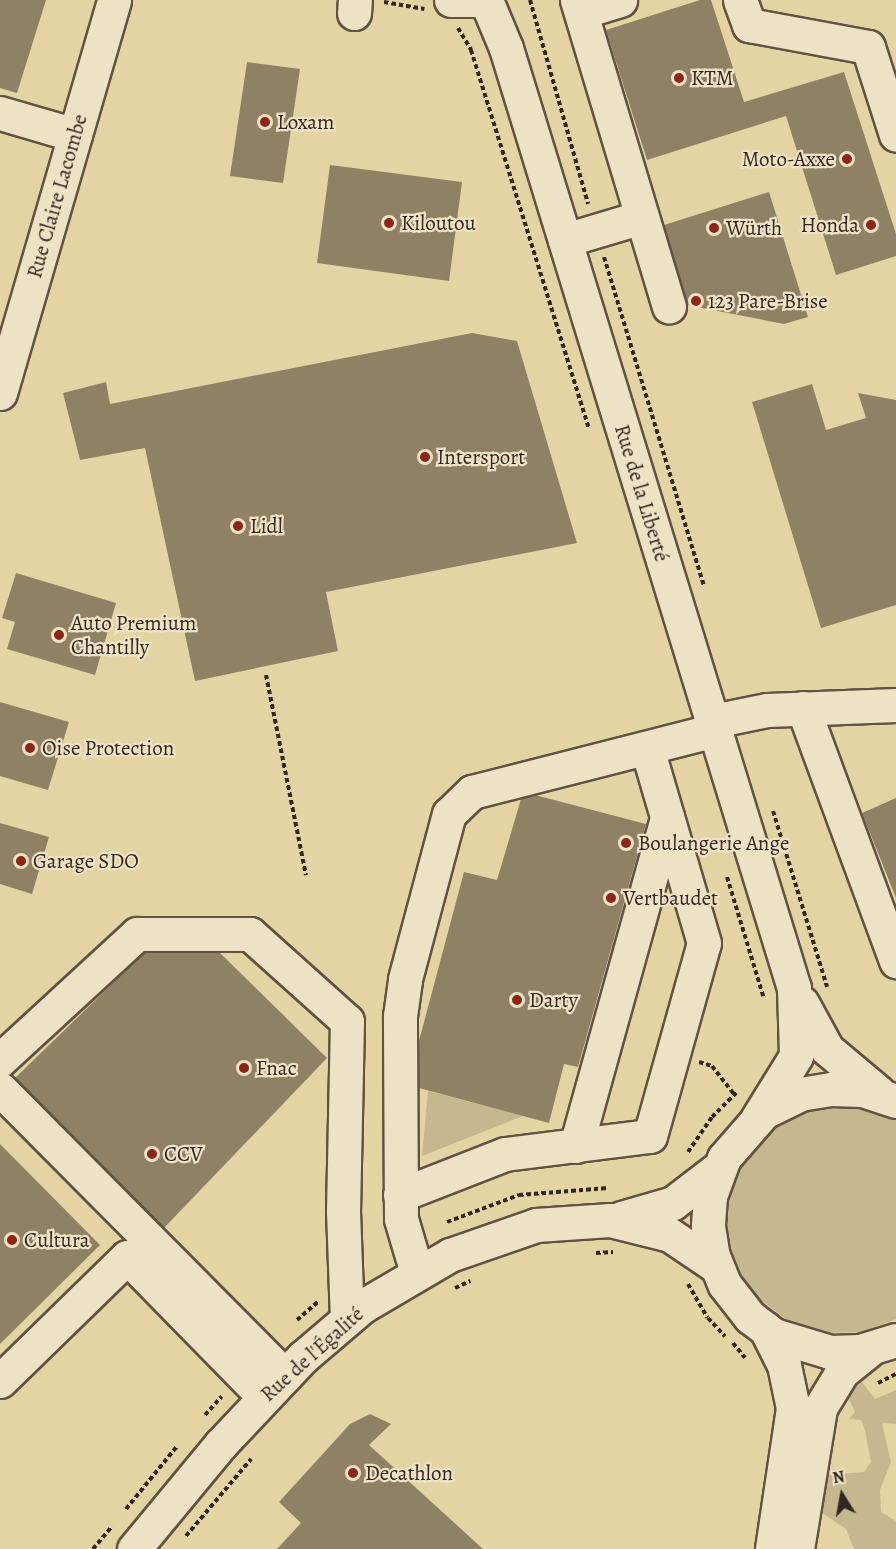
<!DOCTYPE html>
<meta charset="utf-8">
<style>
body{margin:0}
#map{position:relative;width:896px;height:1549px;overflow:hidden;background:#e4d4a4;font-family:Alegreya,serif}
div>[style]{position:absolute}
[style*='--x']{left:calc(var(--x)*1px);top:calc(var(--y)*1px);width:calc(var(--w)*1px);rotate:calc(var(--a)*1deg)}
.green>*{inset:0;background:#c6b78e}
.building>*{inset:0;background:#908165}
.path>*{height:4px;margin-top:-2px;transform-origin:0;background:repeating-linear-gradient(90deg,#352720 0 4.5px,transparent 0 7.5px)}
.roads{filter:drop-shadow(2px 0 #615241) drop-shadow(-2px 0 #615241) drop-shadow(0 2px #615241) drop-shadow(0 -2px #615241)}
.minor>*{height:33px;margin:-16.5px;padding:0 16.5px;transform-origin:16.5px;border-radius:16.5px;background:#ede3c4}
.dots>*{width:16px;height:16px;translate:-50% -50%;box-sizing:border-box;border:3px solid #ede3c4;border-radius:50%}
span{translate:-50% -50%;white-space:nowrap;text-align:center;line-height:1.15;-webkit-text-stroke:4.5px #ede3c4;paint-order:stroke}
.poi-label{font-size:21px;color:#352720}
.left{translate:0 -50%;text-align:left}
.right{translate:-100% -50%;text-align:right}
.street-label{font-size:21px;color:#352720}
.north{position:absolute;left:812px;top:1465px;width:60px;height:60px;-webkit-text-stroke:4px #ede3c4;paint-order:stroke;rotate:349deg;font-size:16px;font-weight:700;line-height:24px;text-align:center;color:#352720}
.north::after{content:'';display:block;margin:auto;width:21px;height:27px;background:#352720;clip-path:polygon(50% 0,100% 100%,50% 72%,0 100%)}
</style>
<div id="map">
<div class="green">
<div style="clip-path:polygon(428px 1091px,523px 1116px,422px 1156px)"></div>
<div style="clip-path:polygon(855px 1105px,896px 1118px,896px 1319px,861px 1332px,825px 1333px,790px 1322px,752px 1293px,729px 1251px,726px 1204px,736px 1169px,775px 1124px,819px 1106px)"></div>
<div style="clip-path:polygon(862px 1382px,875px 1399px,896px 1390px,896px 1424px,882px 1423px,891px 1462px,880px 1490px,881px 1512px,896px 1521px,896px 1549px,854px 1549px,846px 1529px,818px 1510px,824px 1475px,864px 1472px,871px 1462px,865px 1430px,861px 1420px,849px 1419px,855px 1412px,847px 1395px)"></div>
</div>
<div class="building">
<div style="clip-path:polygon(0 0,46px 0,17px 93px,0 88px)"></div>
<div style="clip-path:polygon(700px 0,711px 0,744px 102px,844px 72px,896px 234px,896px 256px,836px 275px,786px 116px,647px 160px,606px 30px)"></div>
<div style="clip-path:polygon(247px 62px,300px 69px,283px 183px,230px 176px)"></div>
<div style="clip-path:polygon(330px 165px,462px 182px,449px 281px,317px 263px)"></div>
<div style="clip-path:polygon(769px 192px,808px 317px,784px 324px,687px 305px,664px 225px)"></div>
<div style="clip-path:polygon(472px 333px,517px 341px,577px 543px,326px 592px,338px 651px,195px 681px,145px 448px,80px 460px,63px 393px,106px 382px,110px 404px)"></div>
<div style="clip-path:polygon(812px 384px,826px 430px,866px 418px,858px 393px,896px 400px,896px 605px,821px 628px,752px 402px)"></div>
<div style="clip-path:polygon(16px 573px,116px 603px,95px 675px,7px 649px,15px 622px,2px 618px)"></div>
<div style="clip-path:polygon(0 702px,69px 722px,48px 790px,0 776px)"></div>
<div style="clip-path:polygon(535px 795px,646px 824px,578px 1067px,564px 1064px,549px 1123px,419px 1088px,419px 1041px,464px 872px,497px 880px,521px 799px)"></div>
<div style="clip-path:polygon(896px 798px,896px 898px,862px 813px)"></div>
<div style="clip-path:polygon(0 823px,49px 837px,32px 894px,0 884px)"></div>
<div style="clip-path:polygon(144px 953px,220px 953px,327px 1058px,164px 1228px,15px 1078px)"></div>
<div style="clip-path:polygon(0 1144px,100px 1245px,0 1344px)"></div>
<div style="clip-path:polygon(370px 1414px,391px 1424px,369px 1445px,483px 1549px,277px 1549px,301px 1523px,279px 1502px,350px 1424px)"></div>
</div>
<div class="path">
<div style="--x:530;--y:0;--w:212;--a:74.1"></div>
<div style="--x:384;--y:2;--w:41;--a:9.9"></div>
<div style="--x:458;--y:28;--w:26;--a:59"></div>
<div style="--x:471;--y:50;--w:396;--a:72.7"></div>
<div style="--x:604;--y:257;--w:344;--a:73.1"></div>
<div style="--x:266;--y:675;--w:204;--a:78.7"></div>
<div style="--x:773;--y:811;--w:184;--a:72.9"></div>
<div style="--x:727;--y:877;--w:127;--a:73.1"></div>
<div style="--x:699;--y:1062;--w:14;--a:17"></div>
<div style="--x:712;--y:1066;--w:36;--a:52"></div>
<div style="--x:688;--y:1152;--w:42;--a:-55.6"></div>
<div style="--x:712;--y:1117;--w:37;--a:-45"></div>
<div style="--x:447;--y:1222;--w:77;--a:-20.6"></div>
<div style="--x:519;--y:1195;--w:89;--a:-4.5"></div>
<div style="--x:596;--y:1253;--w:17;--a:-3"></div>
<div style="--x:688;--y:1284;--w:39;--a:60"></div>
<div style="--x:708;--y:1318;--w:25;--a:47"></div>
<div style="--x:455;--y:1288;--w:17;--a:-25"></div>
<div style="--x:297;--y:1320;--w:28;--a:-41"></div>
<div style="--x:733;--y:1343;--w:19;--a:51"></div>
<div style="--x:878;--y:1383;--w:20;--a:-27"></div>
<div style="--x:205;--y:1415;--w:25;--a:-48"></div>
<div style="--x:126;--y:1509;--w:82;--a:-50.9"></div>
<div style="--x:186;--y:1536;--w:101;--a:-49.8"></div>
<div style="--x:93;--y:1549;--w:30;--a:-50"></div>
</div>
<div class="roads">
<div class="minor">
<div style="--x:451;--y:0;--w:34;--a:0"></div>
<div style="--x:486;--y:0;--w:52;--a:67.4"></div>
<div style="--x:506;--y:48;--w:983;--a:72.97"></div>
<div style="--x:794;--y:988;--w:68;--a:88.3"></div>
<div style="--x:796;--y:1056;--w:74;--a:121.8"></div>
<div style="--x:577;--y:0;--w:320;--a:73.3"></div>
<div style="--x:740;--y:0;--w:27;--a:70"></div>
<div style="--x:749;--y:25;--w:121;--a:10.5"></div>
<div style="--x:868;--y:47;--w:92;--a:72.3"></div>
<div style="--x:581;--y:12;--w:41;--a:-17.1"></div>
<div style="--x:354;--y:13;--w:13;--a:-86"></div>
<div style="--x:0;--y:113;--w:78;--a:16.3"></div>
<div style="--x:565;--y:240;--w:80;--a:-16.6"></div>
<div style="--x:0;--y:393;--w:409;--a:-73.8"></div>
<div style="--x:803;--y:708;--w:270;--a:69.8"></div>
<div style="--x:713;--y:721;--w:55;--a:-11.5"></div>
<div style="--x:767;--y:710;--w:129;--a:-2.2"></div>
<div style="--x:802;--y:1003;--w:52;--a:61.5"></div>
<div style="--x:827;--y:1049;--w:67;--a:40.1"></div>
<div style="--x:0;--y:1060;--w:186;--a:-42.6"></div>
<div style="--x:137;--y:934;--w:113;--a:0"></div>
<div style="--x:250;--y:934;--w:130;--a:41.9"></div>
<div style="--x:347;--y:1021;--w:190;--a:91.2"></div>
<div style="--x:343;--y:1211;--w:107;--a:87.9"></div>
<div style="--x:0;--y:1089;--w:404;--a:45.2"></div>
<div style="--x:896;--y:1101;--w:36;--a:-162"></div>
<div style="--x:862;--y:1090;--w:31;--a:-178"></div>
<div style="--x:831;--y:1089;--w:30;--a:171"></div>
<div style="--x:801;--y:1094;--w:41;--a:154.1"></div>
<div style="--x:764;--y:1112;--w:61;--a:131"></div>
<div style="--x:724;--y:1158;--w:40;--a:110.2"></div>
<div style="--x:710;--y:1196;--w:30;--a:94"></div>
<div style="--x:708;--y:1226;--w:30;--a:81"></div>
<div style="--x:713;--y:1256;--w:31;--a:68"></div>
<div style="--x:725;--y:1285;--w:41;--a:52"></div>
<div style="--x:750;--y:1317;--w:30;--a:37"></div>
<div style="--x:774;--y:1335;--w:59;--a:16.9"></div>
<div style="--x:830;--y:1352;--w:30;--a:-2"></div>
<div style="--x:860;--y:1351;--w:38;--a:-17"></div>
<div style="--x:576;--y:1146;--w:341;--a:-74.5"></div>
<div style="--x:400;--y:1195;--w:113;--a:-21.3"></div>
<div style="--x:505;--y:1154;--w:146;--a:-7.1"></div>
<div style="--x:650;--y:1136;--w:200;--a:-74.4"></div>
<div style="--x:704;--y:943;--w:200;--a:-106.3"></div>
<div style="--x:621;--y:1218;--w:54;--a:-16.1"></div>
<div style="--x:673;--y:1203;--w:59;--a:-37.5"></div>
<div style="--x:417;--y:1273;--w:56;--a:-106.5"></div>
<div style="--x:401;--y:1219;--w:203;--a:-90.3"></div>
<div style="--x:400;--y:1016;--w:37;--a:-82"></div>
<div style="--x:405;--y:979;--w:171;--a:-75.1"></div>
<div style="--x:449;--y:814;--w:32;--a:-44"></div>
<div style="--x:472;--y:792;--w:252;--a:-14.3"></div>
<div style="--x:766;--y:1329;--w:40;--a:63.4"></div>
<div style="--x:784;--y:1365;--w:44;--a:78.2"></div>
<div style="--x:793;--y:1408;--w:143;--a:98.5"></div>
<div style="--x:0;--y:1381;--w:177;--a:-44.3"></div>
<div style="--x:127;--y:1257;--w:196;--a:45.6"></div>
<div style="--x:134;--y:1549;--w:135;--a:-50.4"></div>
<div style="--x:220;--y:1445;--w:121;--a:-46.7"></div>
<div style="--x:303;--y:1357;--w:79;--a:-40.4"></div>
<div style="--x:363;--y:1306;--w:101;--a:-30.4"></div>
<div style="--x:450;--y:1255;--w:91;--a:-19.2"></div>
<div style="--x:536;--y:1225;--w:74;--a:-3.9"></div>
<div style="--x:610;--y:1220;--w:62;--a:14"></div>
<div style="--x:670;--y:1235;--w:55;--a:34"></div>
<div style="--x:797;--y:1549;--w:143;--a:-80.7"></div>
<div style="--x:820;--y:1408;--w:42;--a:-58.6"></div>
<div style="--x:842;--y:1372;--w:36;--a:-39"></div>
</div>
</div>
<div class="dots">
<div style="left:679px;top:78px;background:#8f2418"></div>
<div style="left:265px;top:122px;background:#8f2418"></div>
<div style="left:847px;top:159px;background:#8f2418"></div>
<div style="left:389px;top:223px;background:#8f2418"></div>
<div style="left:871px;top:225px;background:#8f2418"></div>
<div style="left:714px;top:228px;background:#8f2418"></div>
<div style="left:696px;top:301px;background:#8f2418"></div>
<div style="left:425px;top:457px;background:#8f2418"></div>
<div style="left:238px;top:526px;background:#8f2418"></div>
<div style="left:59px;top:635px;background:#8f2418"></div>
<div style="left:30px;top:748px;background:#8f2418"></div>
<div style="left:626px;top:843px;background:#8f2418"></div>
<div style="left:21px;top:861px;background:#8f2418"></div>
<div style="left:611px;top:898px;background:#8f2418"></div>
<div style="left:517px;top:1000px;background:#8f2418"></div>
<div style="left:244px;top:1068px;background:#8f2418"></div>
<div style="left:152px;top:1154px;background:#8f2418"></div>
<div style="left:12px;top:1240px;background:#8f2418"></div>
<div style="left:353px;top:1473px;background:#8f2418"></div>
</div>
<div class="poi-label">
<span class="left" style="left:691px;top:78px">KTM</span>
<span class="left" style="left:277px;top:122px">Loxam</span>
<span class="right" style="left:835px;top:159px">Moto-Axxe</span>
<span class="left" style="left:401px;top:223px">Kiloutou</span>
<span class="right" style="left:859px;top:225px">Honda</span>
<span class="left" style="left:726px;top:228px">Würth</span>
<span class="left" style="left:708px;top:301px">123 Pare-Brise</span>
<span class="left" style="left:437px;top:457px">Intersport</span>
<span class="left" style="left:250px;top:526px">Lidl</span>
<span class="left" style="left:71px;top:635px">Auto Premium<br>Chantilly</span>
<span class="left" style="left:42px;top:748px">Oise Protection</span>
<span class="left" style="left:638px;top:843px">Boulangerie Ange</span>
<span class="left" style="left:33px;top:861px">Garage SDO</span>
<span class="left" style="left:623px;top:898px">Vertbaudet</span>
<span class="left" style="left:529px;top:1000px">Darty</span>
<span class="left" style="left:256px;top:1068px">Fnac</span>
<span class="left" style="left:164px;top:1154px">CCV</span>
<span class="left" style="left:24px;top:1240px">Cultura</span>
<span class="left" style="left:365px;top:1473px">Decathlon</span>
</div>
<div class="street-label">
<span style="left:57px;top:196px;rotate:-74deg">Rue Claire Lacombe</span>
<span style="left:642px;top:493px;rotate:73deg">Rue de la Liberté</span>
<span style="left:312px;top:1354px;rotate:-42deg">Rue de l'Égalité</span>
</div>
<div class="north">N</div>
</div>
